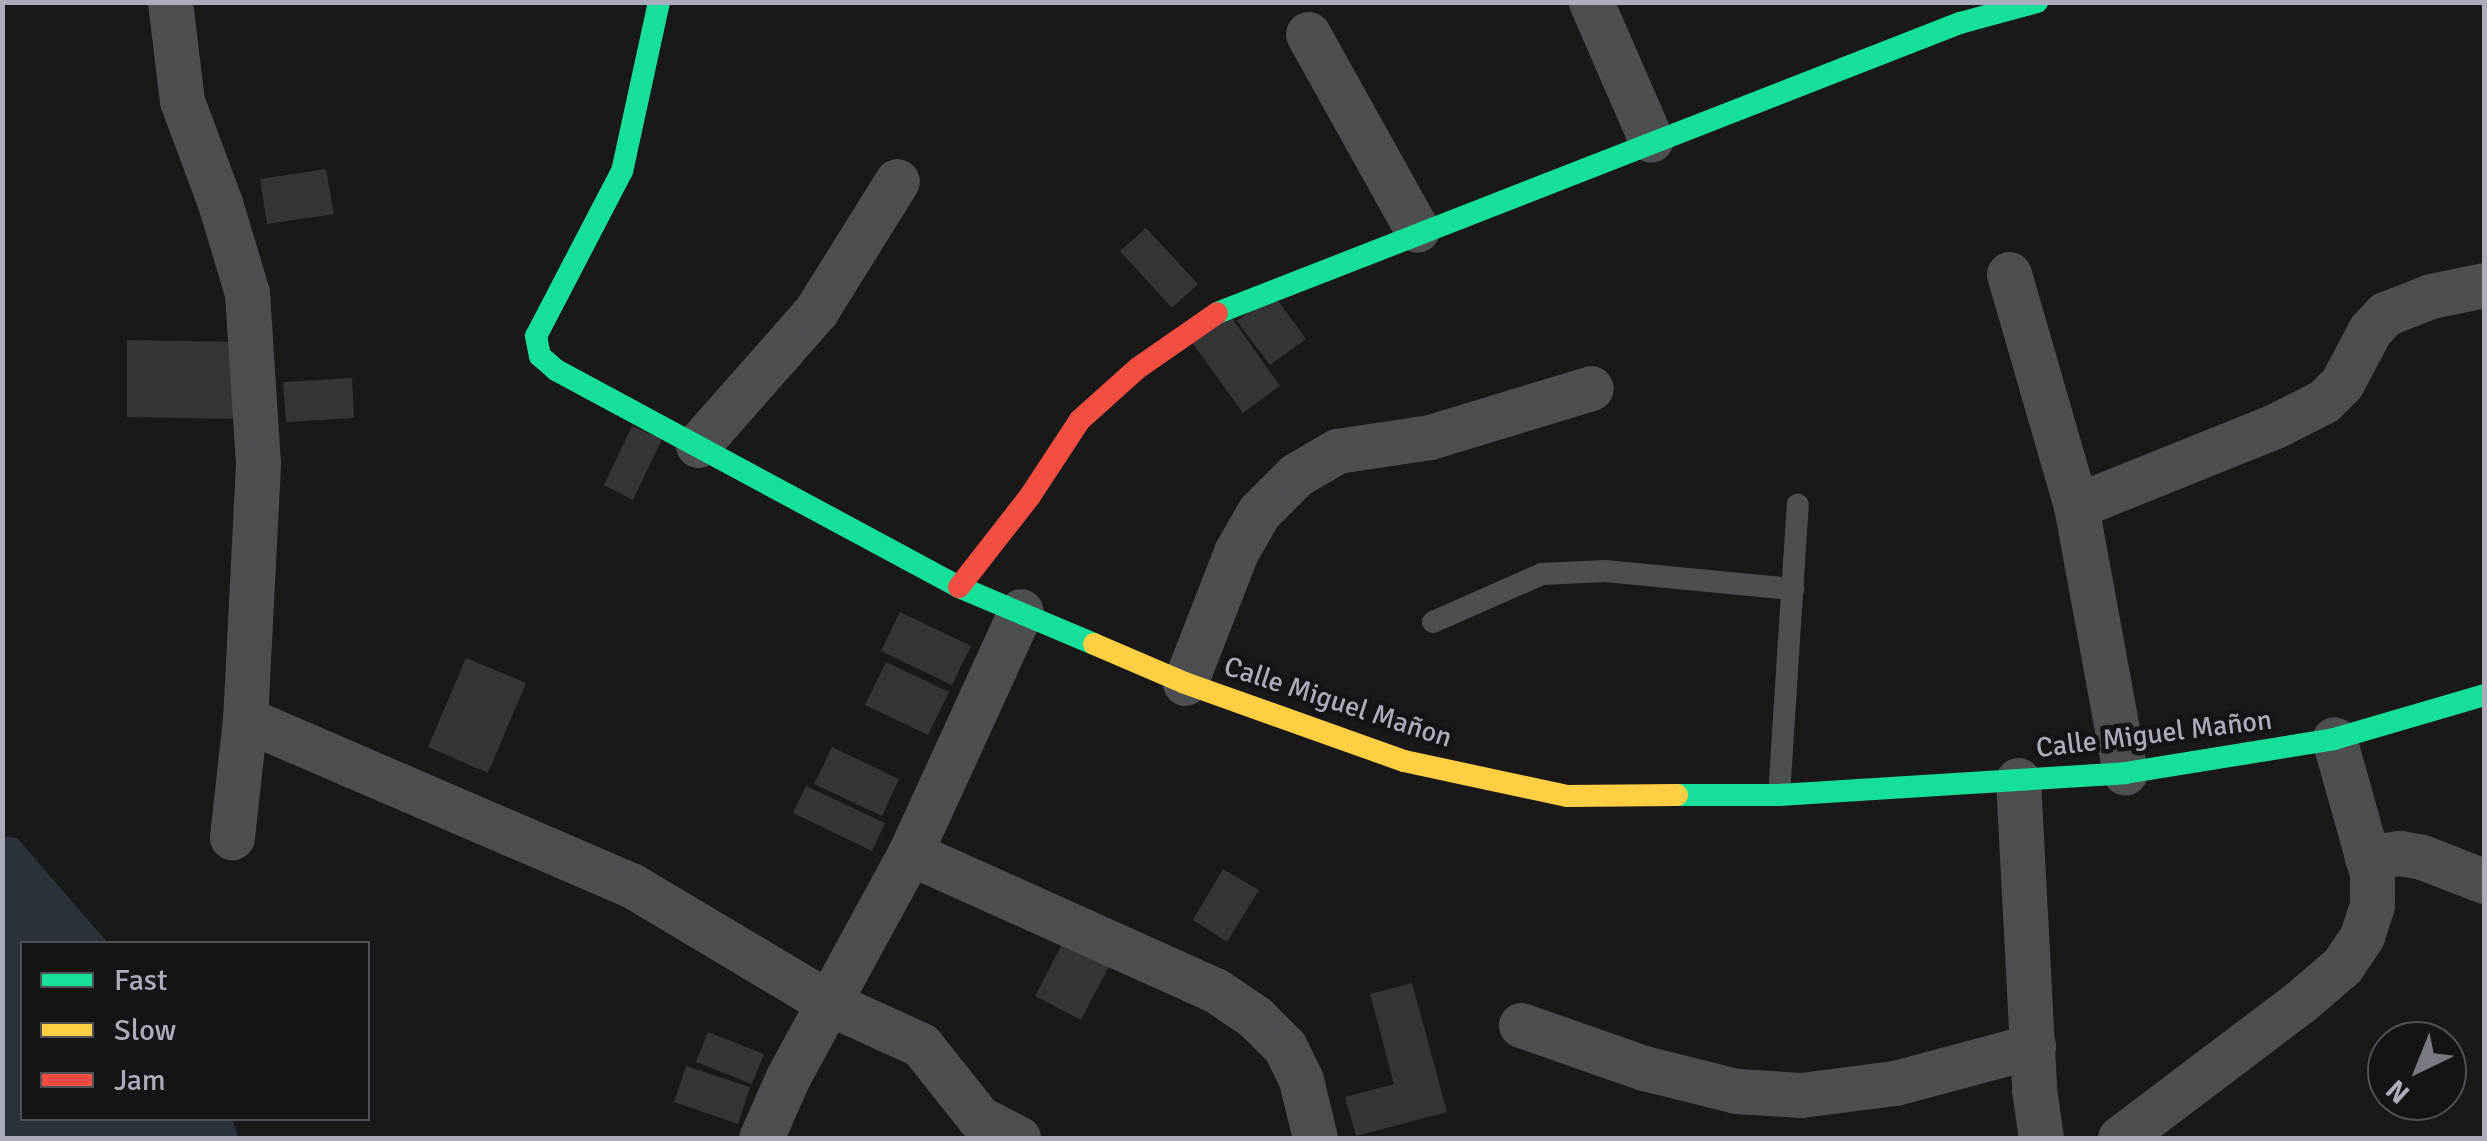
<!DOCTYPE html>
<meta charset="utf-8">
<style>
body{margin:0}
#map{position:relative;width:2487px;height:1141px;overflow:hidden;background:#19191a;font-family:Signika,sans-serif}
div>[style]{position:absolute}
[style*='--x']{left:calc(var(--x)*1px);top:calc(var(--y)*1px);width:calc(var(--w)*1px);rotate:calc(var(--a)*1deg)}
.water>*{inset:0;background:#2c323c}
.building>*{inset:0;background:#353538}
.lane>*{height:22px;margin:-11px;padding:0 11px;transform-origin:11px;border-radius:11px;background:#4d4e52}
.street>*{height:45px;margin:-22.5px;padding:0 22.5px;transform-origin:22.5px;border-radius:22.5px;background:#4d4e52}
.fast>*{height:22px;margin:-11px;padding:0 11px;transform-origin:11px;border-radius:11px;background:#16e098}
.slow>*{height:22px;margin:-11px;padding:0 11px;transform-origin:11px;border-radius:11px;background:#ffcf43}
.jam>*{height:22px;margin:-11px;padding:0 11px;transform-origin:11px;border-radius:11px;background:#f24e42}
span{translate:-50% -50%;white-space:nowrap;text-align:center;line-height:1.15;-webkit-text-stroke:9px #141316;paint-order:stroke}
.street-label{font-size:28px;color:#abaeba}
.frame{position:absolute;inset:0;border:5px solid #abaeba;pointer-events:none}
.legend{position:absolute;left:20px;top:941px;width:350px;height:180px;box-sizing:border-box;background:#141316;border:2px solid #505158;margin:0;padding:12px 18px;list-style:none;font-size:30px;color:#abaeba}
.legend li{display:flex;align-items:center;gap:20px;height:50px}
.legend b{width:50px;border:2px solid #505158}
.north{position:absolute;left:2367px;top:1021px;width:100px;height:100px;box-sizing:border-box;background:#141316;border:2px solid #505158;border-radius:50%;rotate:223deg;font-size:28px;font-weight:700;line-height:40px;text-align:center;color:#abaeba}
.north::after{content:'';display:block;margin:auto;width:35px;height:45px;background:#787a82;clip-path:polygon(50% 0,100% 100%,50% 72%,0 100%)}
</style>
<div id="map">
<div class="water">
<div style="clip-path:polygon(3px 836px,17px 838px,108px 943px,22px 944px,22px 1118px,232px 1119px,239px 1138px,3px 1138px)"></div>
</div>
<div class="building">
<div style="clip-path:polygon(326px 169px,334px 214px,267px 224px,260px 179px)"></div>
<div style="clip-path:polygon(1146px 228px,1198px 284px,1172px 308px,1120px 251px)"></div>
<div style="clip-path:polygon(1273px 294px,1306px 339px,1270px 365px,1237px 321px)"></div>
<div style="clip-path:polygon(1229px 314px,1280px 386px,1243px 413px,1191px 341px)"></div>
<div style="clip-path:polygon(127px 340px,239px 342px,239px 419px,127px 417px)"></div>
<div style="clip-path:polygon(352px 378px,354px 418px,286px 422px,283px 382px)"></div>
<div style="clip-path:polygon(632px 426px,662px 439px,633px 500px,604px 485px)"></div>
<div style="clip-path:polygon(900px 612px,971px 646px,952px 685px,881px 651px)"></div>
<div style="clip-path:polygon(466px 658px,526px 683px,488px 773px,428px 747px)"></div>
<div style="clip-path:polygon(886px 662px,949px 692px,928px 735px,865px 705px)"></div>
<div style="clip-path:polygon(832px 747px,899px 779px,882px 816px,814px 784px)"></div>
<div style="clip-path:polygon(806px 786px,885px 823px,872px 851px,793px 813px)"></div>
<div style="clip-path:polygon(1223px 869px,1259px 890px,1227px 942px,1193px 920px)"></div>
<div style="clip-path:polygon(1070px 929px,1116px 953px,1081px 1020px,1035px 996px)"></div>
<div style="clip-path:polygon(1412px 983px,1447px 1112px,1356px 1136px,1345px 1097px,1394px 1084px,1370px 994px)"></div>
<div style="clip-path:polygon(708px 1032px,764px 1054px,752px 1084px,696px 1062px)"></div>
<div style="clip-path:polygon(686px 1066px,750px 1087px,738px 1124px,674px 1102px)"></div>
</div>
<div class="lane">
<div style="--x:1433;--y:622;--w:119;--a:-23.8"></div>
<div style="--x:1542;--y:574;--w:63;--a:-2.7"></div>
<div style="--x:1605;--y:571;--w:189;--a:5.5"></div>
<div style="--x:1779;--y:795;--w:291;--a:-86.3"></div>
</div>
<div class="street">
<div style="--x:170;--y:2;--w:100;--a:83.1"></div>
<div style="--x:182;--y:101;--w:109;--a:69.6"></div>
<div style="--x:220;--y:203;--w:94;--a:73.3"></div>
<div style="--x:247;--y:293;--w:171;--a:86.3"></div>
<div style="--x:258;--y:464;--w:255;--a:92.9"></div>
<div style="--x:245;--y:719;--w:119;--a:96.3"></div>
<div style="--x:1591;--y:2;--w:150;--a:66.5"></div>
<div style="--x:1308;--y:34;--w:224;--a:60.9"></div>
<div style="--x:2009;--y:274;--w:241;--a:73.9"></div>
<div style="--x:2076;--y:506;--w:271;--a:79.6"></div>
<div style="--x:698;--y:445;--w:179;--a:-48.6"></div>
<div style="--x:816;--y:311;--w:153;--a:-58.1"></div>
<div style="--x:2076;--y:506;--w:212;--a:-21.9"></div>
<div style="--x:2273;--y:427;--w:57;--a:-27"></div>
<div style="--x:2324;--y:401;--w:25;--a:-45"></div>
<div style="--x:2342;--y:383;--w:60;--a:-62.2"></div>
<div style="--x:2370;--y:330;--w:22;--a:-47"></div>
<div style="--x:2385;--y:314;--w:49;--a:-21.4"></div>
<div style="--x:2431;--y:296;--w:54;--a:-11.7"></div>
<div style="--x:1185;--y:683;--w:141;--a:-68.7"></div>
<div style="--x:1236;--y:552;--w:46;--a:-60.1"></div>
<div style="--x:1259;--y:512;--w:52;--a:-45"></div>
<div style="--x:1296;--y:475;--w:48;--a:-30.3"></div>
<div style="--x:1337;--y:451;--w:94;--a:-8.6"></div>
<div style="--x:1430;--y:437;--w:168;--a:-16.9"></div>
<div style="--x:245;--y:719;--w:420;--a:23.3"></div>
<div style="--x:631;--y:885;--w:233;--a:30.8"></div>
<div style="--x:831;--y:1004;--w:99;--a:24.5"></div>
<div style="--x:921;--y:1045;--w:93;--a:51.5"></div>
<div style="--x:979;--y:1118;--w:44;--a:27.1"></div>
<div style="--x:2018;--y:780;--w:309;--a:87"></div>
<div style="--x:2034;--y:1089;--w:49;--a:81.9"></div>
<div style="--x:910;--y:853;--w:334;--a:24.2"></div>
<div style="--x:1215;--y:990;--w:48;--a:34"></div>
<div style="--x:1255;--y:1017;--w:42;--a:45"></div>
<div style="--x:1285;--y:1047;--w:37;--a:64"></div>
<div style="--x:1301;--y:1080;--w:60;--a:76.4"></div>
<div style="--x:2367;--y:858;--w:33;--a:-9"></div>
<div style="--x:2400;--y:853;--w:22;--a:10"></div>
<div style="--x:2422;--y:857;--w:66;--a:21.2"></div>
<div style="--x:1521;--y:1025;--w:130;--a:19.3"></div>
<div style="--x:1644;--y:1068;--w:95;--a:14"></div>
<div style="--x:1736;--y:1091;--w:65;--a:3.5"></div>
<div style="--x:1801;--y:1095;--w:95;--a:-7.3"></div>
<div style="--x:1895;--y:1083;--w:143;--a:-15"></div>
<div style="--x:761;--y:1138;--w:67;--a:-66.1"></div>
<div style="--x:788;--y:1077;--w:255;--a:-61.4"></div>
<div style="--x:910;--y:853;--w:266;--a:-65.4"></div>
<div style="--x:2120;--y:1138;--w:226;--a:-37.1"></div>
<div style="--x:2300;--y:1002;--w:55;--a:-40.6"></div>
<div style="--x:2342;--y:966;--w:36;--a:-56"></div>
<div style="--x:2362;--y:936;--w:33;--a:-72"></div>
<div style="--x:2372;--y:905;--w:31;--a:-90"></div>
<div style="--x:2372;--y:874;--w:140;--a:-105.7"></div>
</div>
<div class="fast">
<div style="--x:659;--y:2;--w:173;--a:102.3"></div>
<div style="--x:622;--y:171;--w:186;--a:117.5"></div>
<div style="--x:536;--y:336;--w:20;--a:79"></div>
<div style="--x:540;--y:356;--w:21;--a:41"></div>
<div style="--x:556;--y:370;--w:458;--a:28.3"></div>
<div style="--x:959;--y:587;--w:147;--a:22.9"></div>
<div style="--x:1217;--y:313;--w:798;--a:-21.32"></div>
<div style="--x:1960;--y:23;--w:80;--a:-15.3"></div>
<div style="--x:1677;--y:795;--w:102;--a:0"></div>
<div style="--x:1779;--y:795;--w:347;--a:-3.6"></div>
<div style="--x:2125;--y:773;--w:212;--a:-9.2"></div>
<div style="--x:2334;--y:739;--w:156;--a:-16.3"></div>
</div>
<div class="slow">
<div style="--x:1094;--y:644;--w:99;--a:23.2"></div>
<div style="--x:1185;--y:683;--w:232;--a:19.6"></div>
<div style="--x:1404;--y:761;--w:167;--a:12.1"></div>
<div style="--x:1567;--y:796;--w:110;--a:-0.5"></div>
</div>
<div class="jam">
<div style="--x:959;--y:587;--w:115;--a:-52"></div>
<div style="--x:1030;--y:496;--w:91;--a:-56.7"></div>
<div style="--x:1080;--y:420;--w:78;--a:-41.9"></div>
<div style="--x:1138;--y:368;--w:96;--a:-34.8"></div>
</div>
<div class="street-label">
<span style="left:1338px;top:702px;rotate:18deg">Calle Miguel Mañon</span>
<span style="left:2154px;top:734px;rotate:-7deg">Calle Miguel Mañon</span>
</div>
<div class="frame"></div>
<ul class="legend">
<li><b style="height:12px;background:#16e098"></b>Fast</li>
<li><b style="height:12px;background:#ffcf43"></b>Slow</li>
<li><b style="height:12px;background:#f24e42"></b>Jam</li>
</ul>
<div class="north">N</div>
</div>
